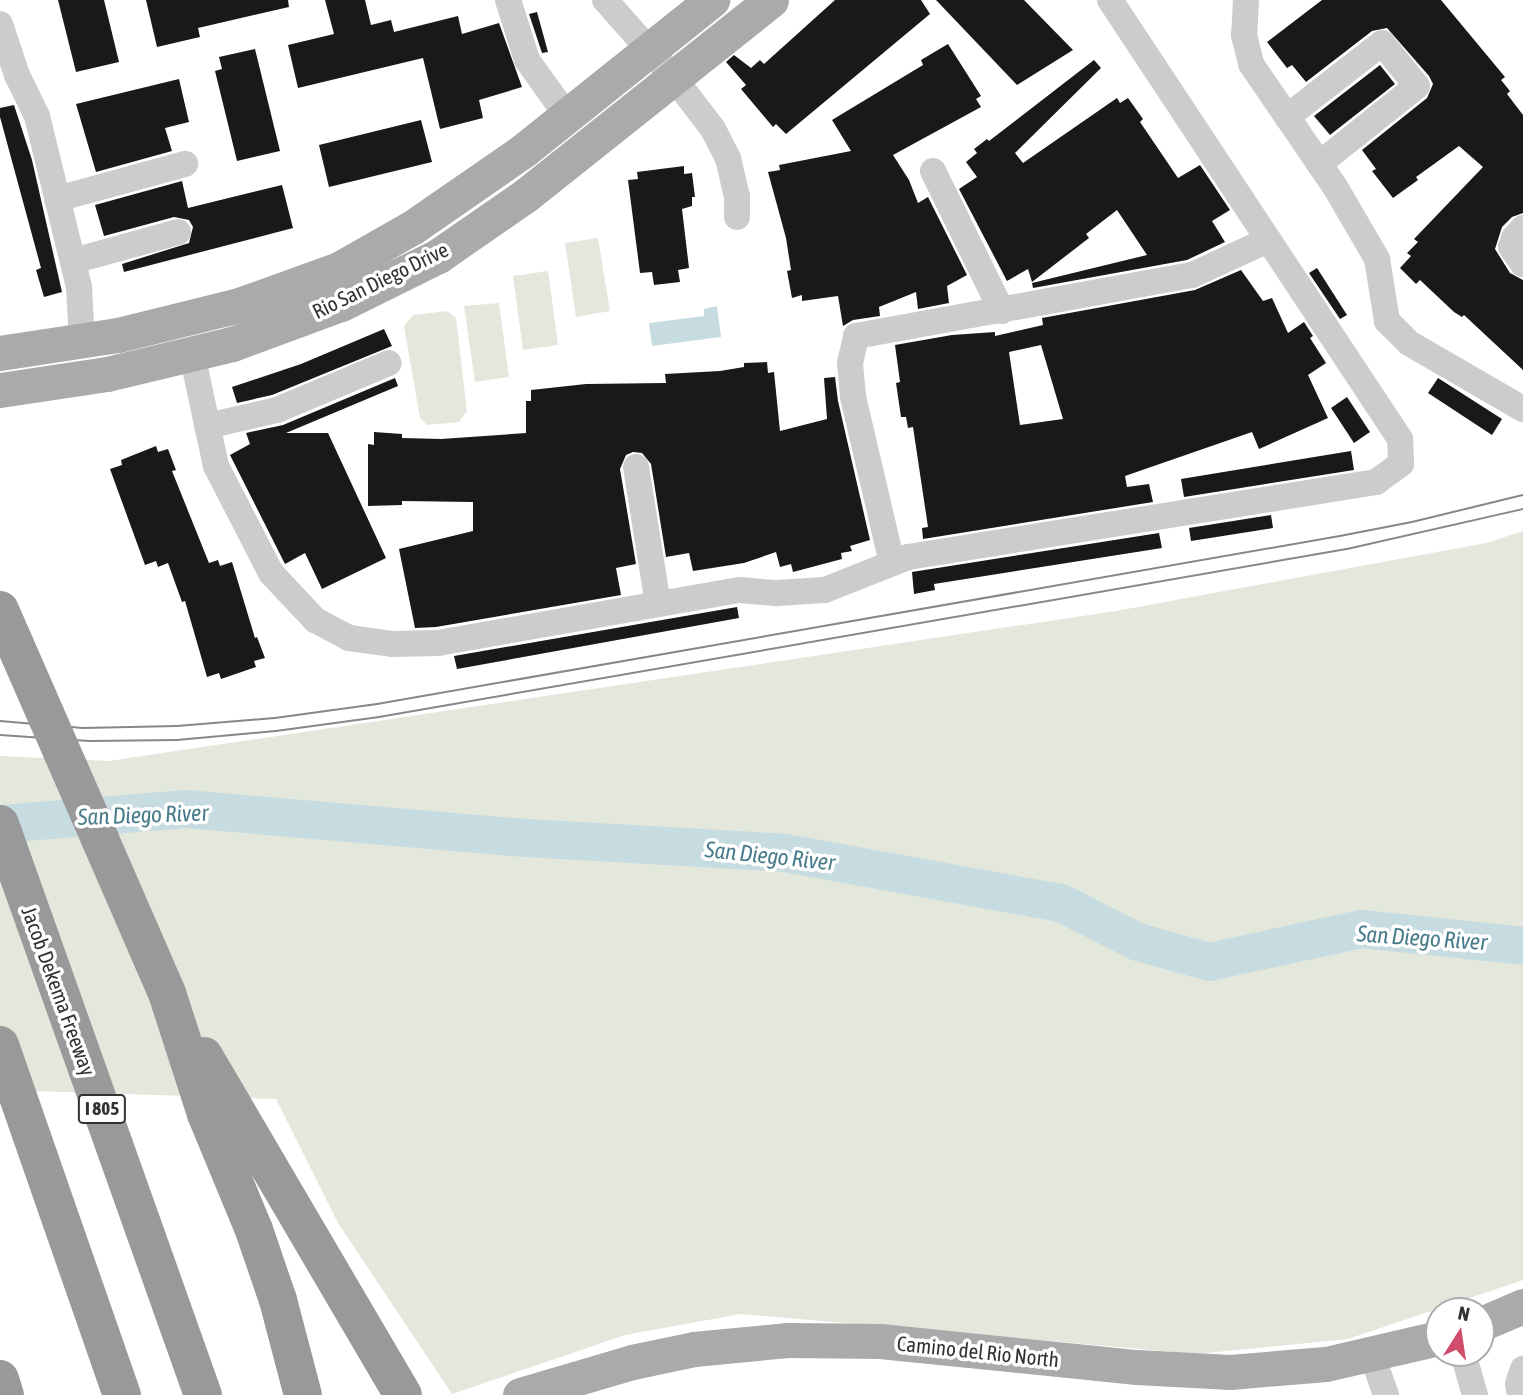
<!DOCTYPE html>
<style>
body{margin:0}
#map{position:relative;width:1523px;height:1395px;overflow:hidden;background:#fff;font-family:"Asap Condensed",sans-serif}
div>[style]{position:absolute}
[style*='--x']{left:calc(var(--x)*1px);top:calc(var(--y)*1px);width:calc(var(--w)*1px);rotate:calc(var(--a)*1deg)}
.green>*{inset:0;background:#e3e7dc}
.water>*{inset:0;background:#c7dce1}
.river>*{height:38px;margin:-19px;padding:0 19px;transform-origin:19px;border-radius:19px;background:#c7dce1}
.building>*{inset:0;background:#191919}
.minor>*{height:26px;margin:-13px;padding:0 13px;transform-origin:13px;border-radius:13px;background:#ccc}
.major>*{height:35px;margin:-17.5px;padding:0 17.5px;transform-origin:17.5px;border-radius:17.5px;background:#aaa}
.highway>*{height:38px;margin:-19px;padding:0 19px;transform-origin:19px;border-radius:19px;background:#999}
.tram>*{height:2px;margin:-1px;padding:0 1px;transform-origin:1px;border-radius:1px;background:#878787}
.highway-bridge>*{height:38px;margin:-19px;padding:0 19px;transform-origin:19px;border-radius:19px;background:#999}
span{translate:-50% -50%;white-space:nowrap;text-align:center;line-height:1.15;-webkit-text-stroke:7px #fff;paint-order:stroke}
.shield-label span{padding:2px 5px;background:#fff;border:2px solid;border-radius:5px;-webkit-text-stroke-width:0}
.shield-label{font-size:19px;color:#323232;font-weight:700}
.street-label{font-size:21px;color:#323232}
.water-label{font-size:23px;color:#497c8a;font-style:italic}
.north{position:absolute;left:1425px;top:1297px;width:70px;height:70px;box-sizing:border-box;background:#fff;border:2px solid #adadad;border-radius:50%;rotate:12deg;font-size:19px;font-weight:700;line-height:28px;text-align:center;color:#323232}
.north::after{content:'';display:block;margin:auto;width:24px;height:32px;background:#d04c6b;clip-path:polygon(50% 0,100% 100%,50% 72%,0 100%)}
</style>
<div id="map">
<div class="green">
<div style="clip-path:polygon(598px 238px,610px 311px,576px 317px,565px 243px)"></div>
<div style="clip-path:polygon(548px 271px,558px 345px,523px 350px,513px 276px)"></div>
<div style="clip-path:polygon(499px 303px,509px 377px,475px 382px,464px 306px)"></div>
<div style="clip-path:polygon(447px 311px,456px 318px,467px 411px,459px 422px,427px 425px,420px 418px,404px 326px,413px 315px)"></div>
<div style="clip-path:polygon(1523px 531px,1523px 1280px,1348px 1339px,1197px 1354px,741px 1314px,625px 1335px,452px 1394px,338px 1223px,276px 1099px,0 1090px,0 756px,109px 761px,1116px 611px,1486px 543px)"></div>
</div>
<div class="water">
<div style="clip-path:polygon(717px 306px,721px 337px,652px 346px,649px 323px,704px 316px,704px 309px)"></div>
</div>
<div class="river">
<div style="--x:0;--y:824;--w:187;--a:-4.6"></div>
<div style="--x:186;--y:809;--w:325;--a:4.9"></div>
<div style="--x:510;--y:837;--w:275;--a:3.3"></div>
<div style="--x:785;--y:853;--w:280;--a:10.3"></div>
<div style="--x:1061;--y:903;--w:86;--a:26.9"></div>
<div style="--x:1138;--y:942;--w:74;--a:15.7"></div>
<div style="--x:1209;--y:962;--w:157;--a:-12.2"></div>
<div style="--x:1362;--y:929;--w:162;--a:6"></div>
</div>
<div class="building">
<div style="clip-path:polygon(58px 0,104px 0,119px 62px,76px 72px)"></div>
<div style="clip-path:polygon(146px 0,288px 0,289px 7px,198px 28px,200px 37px,157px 47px)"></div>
<div style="clip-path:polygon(325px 0,365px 0,371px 25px,391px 20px,394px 32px,458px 16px,462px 34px,499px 23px,522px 87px,479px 100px,483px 118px,440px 129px,423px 58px,298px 88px,288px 45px,334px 34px)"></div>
<div style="clip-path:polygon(835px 0,921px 0,930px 14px,786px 134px,776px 124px,773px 127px,762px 114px,741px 89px,746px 85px,726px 62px,734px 55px,751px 68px,760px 60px,764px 64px)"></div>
<div style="clip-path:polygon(936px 0,1024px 0,1073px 50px,1017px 85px)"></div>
<div style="clip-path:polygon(1322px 0,1441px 0,1505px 77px,1501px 80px,1510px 91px,1507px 94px,1523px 115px,1523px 213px,1512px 217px,1502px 227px,1495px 249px,1510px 273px,1523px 280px,1523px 370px,1464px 315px,1462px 317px,1454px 312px,1420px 280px,1416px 284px,1400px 268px,1411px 256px,1407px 253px,1418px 242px,1414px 239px,1483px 167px,1459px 146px,1416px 177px,1418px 180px,1393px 198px,1372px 171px,1376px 169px,1362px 150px,1427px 98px,1433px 84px,1429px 76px,1387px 28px,1372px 31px,1306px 82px,1292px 65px,1287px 68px,1267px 42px)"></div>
<div style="clip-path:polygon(537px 12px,548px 52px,542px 53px,529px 14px)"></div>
<div style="clip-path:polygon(948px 44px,981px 96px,976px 99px,981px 107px,893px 155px,909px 180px,918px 203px,928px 197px,967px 275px,947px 286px,949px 303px,918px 309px,916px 292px,879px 307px,880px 316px,853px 320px,843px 326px,838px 296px,802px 301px,802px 295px,792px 298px,787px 271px,791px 270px,786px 238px,768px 172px,780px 170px,779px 165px,851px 151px,832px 120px,923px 65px,921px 60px)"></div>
<div style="clip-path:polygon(255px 49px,280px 151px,237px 161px,215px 71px,222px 69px,219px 57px)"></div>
<div style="clip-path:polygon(1094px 60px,1101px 68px,1015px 153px,1023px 163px,1117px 98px,1120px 103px,1128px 98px,1143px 119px,1140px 122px,1178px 178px,1200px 165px,1230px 210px,1212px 221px,1225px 242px,1187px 260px,1033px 288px,1032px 283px,1147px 255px,1117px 210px,1086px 234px,1089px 238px,1032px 282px,1028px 269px,1007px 281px,959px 189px,977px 177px,966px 162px,977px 153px,974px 149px,987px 139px,989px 141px)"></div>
<div style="clip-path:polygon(1380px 65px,1395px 84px,1330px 135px,1314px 116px)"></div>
<div style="clip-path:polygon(179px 79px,189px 122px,165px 128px,172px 151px,96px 172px,76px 104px)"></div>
<div style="clip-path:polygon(14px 105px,32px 160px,62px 292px,44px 297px,36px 270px,41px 268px,0 117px,0 108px)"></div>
<div style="clip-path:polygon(421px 120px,432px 162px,329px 187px,319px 145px)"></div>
<div style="clip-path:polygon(684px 166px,684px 174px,692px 173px,695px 197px,692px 197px,692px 206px,682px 209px,689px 268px,678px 270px,680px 282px,654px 285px,652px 272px,640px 273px,628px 180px,638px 179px,637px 172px)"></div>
<div style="clip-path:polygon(182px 181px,188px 208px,282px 185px,293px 228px,124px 272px,122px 264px,189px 243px,193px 227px,189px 220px,174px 217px,104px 236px,95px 205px)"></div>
<div style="clip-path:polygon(1317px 268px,1347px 315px,1340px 319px,1309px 273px)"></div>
<div style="clip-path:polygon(evenodd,1241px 270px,1263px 301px,1272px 298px,1288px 333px,1304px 322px,1313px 336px,1310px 338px,1326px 363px,1308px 375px,1328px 418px,1259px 449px,1252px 432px,1125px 476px,1127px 487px,1149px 484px,1153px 502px,923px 539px,922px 528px,928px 527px,913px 427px,908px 428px,906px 417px,901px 417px,896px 383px,900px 382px,895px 345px,952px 335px,995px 332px,995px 336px,1043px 325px,1042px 318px,1195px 290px,1241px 270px,1041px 345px,1063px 419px,1020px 425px,1009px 352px,1041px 345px)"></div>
<div style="clip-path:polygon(384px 329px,392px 346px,272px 395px,237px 403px,232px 387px,301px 364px)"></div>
<div style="clip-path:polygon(767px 362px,768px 373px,774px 372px,780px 431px,827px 419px,824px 378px,835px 377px,838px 401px,870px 540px,850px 546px,852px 551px,841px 553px,842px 559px,793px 572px,791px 564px,780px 567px,776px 552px,744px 563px,693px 571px,689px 553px,666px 557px,651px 464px,642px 453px,633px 452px,626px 455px,620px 469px,636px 564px,616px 568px,621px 595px,436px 627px,415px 628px,399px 549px,473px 531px,473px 502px,402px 501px,402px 505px,368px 506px,368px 444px,374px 445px,374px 432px,402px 434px,402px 438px,441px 439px,526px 433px,526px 401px,531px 401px,531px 390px,586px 384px,666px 383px,665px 374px,720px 371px,744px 367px,744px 363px)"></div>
<div style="clip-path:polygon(395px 378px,398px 386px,286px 433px,328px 433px,386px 558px,322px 589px,305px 553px,285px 564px,230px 455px,250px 444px,246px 433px,283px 425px)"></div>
<div style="clip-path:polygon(1438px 378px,1502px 419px,1492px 435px,1428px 393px)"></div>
<div style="clip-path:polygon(1347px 397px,1370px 432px,1354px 443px,1331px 408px)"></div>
<div style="clip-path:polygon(156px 446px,158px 452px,168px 449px,176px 470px,172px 471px,209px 563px,218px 560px,220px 566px,232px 562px,255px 638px,257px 637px,265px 658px,254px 661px,256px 667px,221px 679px,219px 673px,207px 677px,185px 601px,182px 602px,168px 563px,158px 567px,156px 561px,145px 565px,110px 469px,122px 465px,121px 460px)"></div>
<div style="clip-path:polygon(1351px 451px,1354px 470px,1184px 497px,1181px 479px)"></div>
<div style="clip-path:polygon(1271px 515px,1273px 528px,1191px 541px,1189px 528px)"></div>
<div style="clip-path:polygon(1159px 533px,1162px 548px,934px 584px,935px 590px,914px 594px,912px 572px)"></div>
<div style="clip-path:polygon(737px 607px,739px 618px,457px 669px,454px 656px)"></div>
</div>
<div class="minor">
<div style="--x:508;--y:0;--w:63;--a:72.4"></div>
<div style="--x:527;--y:60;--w:69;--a:54.5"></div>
<div style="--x:605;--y:0;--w:104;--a:48.5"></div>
<div style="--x:674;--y:78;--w:64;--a:52.6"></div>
<div style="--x:713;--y:129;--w:33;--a:63"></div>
<div style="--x:728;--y:158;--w:39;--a:77"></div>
<div style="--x:737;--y:196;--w:21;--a:90"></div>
<div style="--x:1246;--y:0;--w:35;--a:93"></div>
<div style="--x:1244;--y:35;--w:30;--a:76"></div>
<div style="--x:1251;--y:64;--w:147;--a:55.6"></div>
<div style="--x:1334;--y:185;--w:86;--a:59.8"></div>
<div style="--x:1377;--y:259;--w:63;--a:80.8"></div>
<div style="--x:1387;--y:321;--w:31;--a:45"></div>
<div style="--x:1409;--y:343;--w:132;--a:30.1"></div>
<div style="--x:0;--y:24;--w:54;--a:71.6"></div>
<div style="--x:17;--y:75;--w:46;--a:64"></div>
<div style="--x:37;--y:116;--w:176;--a:76.2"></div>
<div style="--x:79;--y:287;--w:53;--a:86.8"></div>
<div style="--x:1287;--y:117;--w:120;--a:-37.9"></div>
<div style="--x:1382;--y:43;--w:55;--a:50.9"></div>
<div style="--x:1417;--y:86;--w:125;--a:141.5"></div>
<div style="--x:933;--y:171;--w:156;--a:63.8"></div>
<div style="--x:57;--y:199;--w:133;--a:-15.3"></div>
<div style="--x:1523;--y:228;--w:13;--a:132"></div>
<div style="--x:1514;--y:238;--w:9;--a:108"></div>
<div style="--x:1511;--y:247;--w:21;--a:55"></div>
<div style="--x:73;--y:261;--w:109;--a:-15.4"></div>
<div style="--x:192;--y:354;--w:115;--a:77.9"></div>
<div style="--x:216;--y:466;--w:120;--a:62.8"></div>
<div style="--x:271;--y:573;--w:64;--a:46.9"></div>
<div style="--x:315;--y:620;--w:38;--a:28"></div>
<div style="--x:349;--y:638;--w:43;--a:7.9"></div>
<div style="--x:392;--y:644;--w:46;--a:-1.2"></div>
<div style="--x:438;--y:643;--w:307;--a:-10"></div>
<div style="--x:740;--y:590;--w:37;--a:5"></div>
<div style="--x:777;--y:593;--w:48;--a:-3.6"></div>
<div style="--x:825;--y:590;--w:89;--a:-21.7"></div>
<div style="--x:908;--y:557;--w:474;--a:-9.1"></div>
<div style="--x:1376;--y:482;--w:31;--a:-36"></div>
<div style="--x:1401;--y:464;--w:25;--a:-92"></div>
<div style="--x:1400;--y:439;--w:526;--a:-123.45"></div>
<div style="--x:207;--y:426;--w:72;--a:-12.9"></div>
<div style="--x:277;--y:410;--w:121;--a:-22.8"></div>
<div style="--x:636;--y:467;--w:139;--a:80.9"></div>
<div style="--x:892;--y:563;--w:171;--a:-103.2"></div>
<div style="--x:853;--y:397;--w:34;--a:-95"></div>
<div style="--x:850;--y:363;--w:28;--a:-77"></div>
<div style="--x:856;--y:336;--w:341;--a:-10.3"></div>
<div style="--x:1192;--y:275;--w:84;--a:-24.7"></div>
<div style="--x:1463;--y:1353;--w:44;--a:74.1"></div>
<div style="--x:1372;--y:1355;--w:42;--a:70.7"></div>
<div style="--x:1520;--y:1395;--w:11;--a:-100"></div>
<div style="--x:1518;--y:1384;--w:16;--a:-72"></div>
</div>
<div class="major">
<div style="--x:0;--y:353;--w:119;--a:-8.7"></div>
<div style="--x:118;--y:335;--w:125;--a:-13.9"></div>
<div style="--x:239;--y:305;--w:106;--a:-19.8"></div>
<div style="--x:339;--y:269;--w:85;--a:-29.6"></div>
<div style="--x:413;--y:227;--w:135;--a:-34.7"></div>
<div style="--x:524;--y:150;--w:241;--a:-38.6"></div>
<div style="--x:0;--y:390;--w:108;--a:-8.5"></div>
<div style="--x:107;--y:374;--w:129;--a:-13.5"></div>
<div style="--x:232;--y:344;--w:116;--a:-20.2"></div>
<div style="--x:341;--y:304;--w:108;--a:-26.3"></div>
<div style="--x:438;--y:256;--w:107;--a:-34.7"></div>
<div style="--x:526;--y:195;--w:313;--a:-38.5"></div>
<div style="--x:1481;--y:1324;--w:46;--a:-23.2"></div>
<div style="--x:520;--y:1395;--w:117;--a:-16.4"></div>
<div style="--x:632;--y:1362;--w:63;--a:-11.8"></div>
<div style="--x:694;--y:1349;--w:94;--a:-5.5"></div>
<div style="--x:788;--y:1340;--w:92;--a:0.6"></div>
<div style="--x:880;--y:1341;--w:258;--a:5.8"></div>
<div style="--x:1137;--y:1367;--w:93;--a:3.1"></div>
<div style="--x:1230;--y:1372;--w:96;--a:-4.8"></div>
<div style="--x:1326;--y:1364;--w:116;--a:-13"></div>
</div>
<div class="highway">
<div style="--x:0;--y:824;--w:606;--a:70.43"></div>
<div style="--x:100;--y:839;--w:168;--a:66.5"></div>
<div style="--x:167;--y:993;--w:127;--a:72.1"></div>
<div style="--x:206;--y:1114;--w:126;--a:67.5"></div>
<div style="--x:254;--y:1230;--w:74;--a:71.1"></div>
<div style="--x:278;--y:1300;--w:98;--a:75.3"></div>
<div style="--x:0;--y:1045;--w:371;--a:70.8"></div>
<div style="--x:204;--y:1056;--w:393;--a:59.6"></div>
<div style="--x:0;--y:1379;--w:17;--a:73"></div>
</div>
<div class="tram">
<div style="--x:0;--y:721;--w:83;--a:4.8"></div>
<div style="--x:83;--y:728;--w:94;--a:-1.2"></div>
<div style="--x:177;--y:726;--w:98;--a:-4.7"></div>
<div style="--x:275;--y:718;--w:103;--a:-7.8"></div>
<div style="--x:377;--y:704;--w:983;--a:-9.9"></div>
<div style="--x:1345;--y:535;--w:68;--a:-11"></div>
<div style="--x:1412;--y:522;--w:114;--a:-13.7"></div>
<div style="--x:0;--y:735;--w:89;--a:3.9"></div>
<div style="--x:89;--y:741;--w:88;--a:-0.7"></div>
<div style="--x:177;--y:740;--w:99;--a:-5.2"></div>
<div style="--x:276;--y:731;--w:104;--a:-7.7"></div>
<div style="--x:379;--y:717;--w:982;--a:-9.85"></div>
<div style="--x:1347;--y:549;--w:180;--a:-12.8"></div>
</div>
<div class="highway-bridge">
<div style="--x:0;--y:610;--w:250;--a:66.4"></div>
</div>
<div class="shield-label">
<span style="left:102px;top:1109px">I 805</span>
</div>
<div class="street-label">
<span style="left:380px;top:280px;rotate:-26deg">Rio San Diego Drive</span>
<span style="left:59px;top:991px;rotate:70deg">Jacob Dekema Freeway</span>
<span style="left:978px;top:1351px;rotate:6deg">Camino del Rio North</span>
</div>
<div class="water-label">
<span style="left:143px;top:815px;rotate:-2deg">San Diego River</span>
<span style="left:770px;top:856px;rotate:6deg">San Diego River</span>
<span style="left:1422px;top:938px;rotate:4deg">San Diego River</span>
</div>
<div class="north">N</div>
</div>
